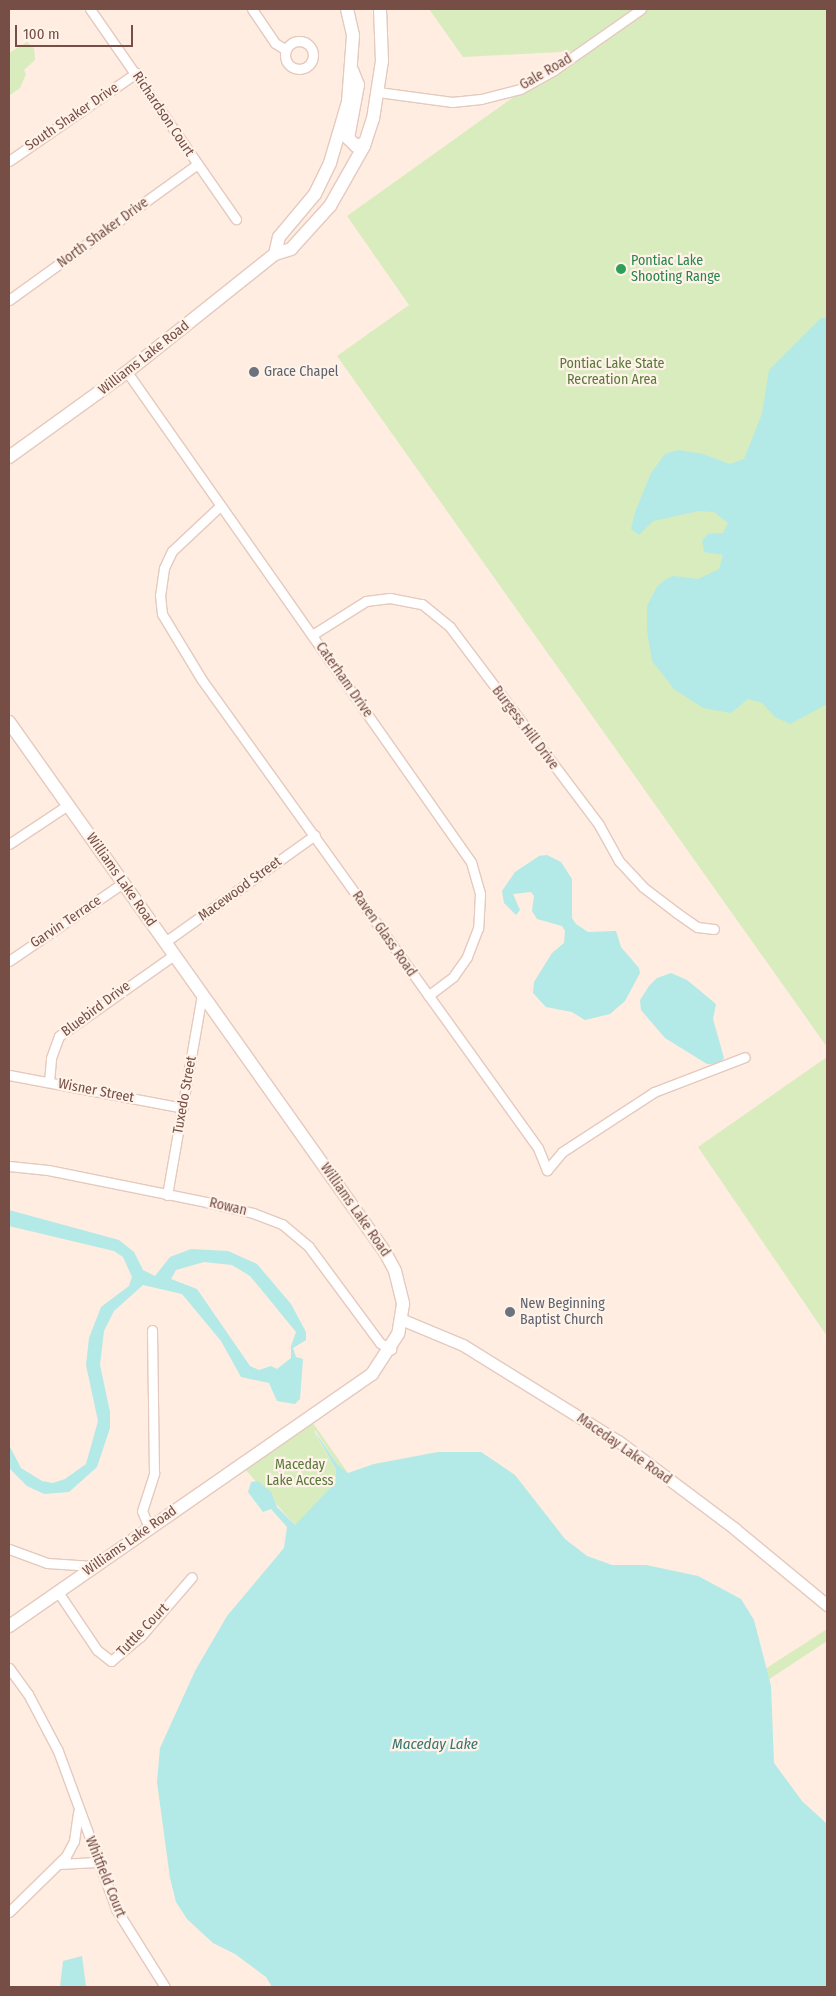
<!DOCTYPE html>
<style>
body{margin:0}
#map{position:relative;width:836px;height:1996px;overflow:hidden;background:#feede0;font-family:"Fira Sans Condensed",sans-serif}
div>[style]{position:absolute}
[style*='--x']{left:calc(var(--x)*1px);top:calc(var(--y)*1px);width:calc(var(--w)*1px);rotate:calc(var(--a)*1deg)}
.green>*{inset:0;background:#d9ecbe}
.water>*{inset:0;background:#b3e9e6}
.roads{filter:drop-shadow(1px 0 #e5c9be) drop-shadow(-1px 0 #e5c9be) drop-shadow(0 1px #e5c9be) drop-shadow(0 -1px #e5c9be)}
.minor>*{height:9px;margin:-4.5px;padding:0 4.5px;transform-origin:4.5px;border-radius:4.5px;background:#fff}
.minor>.ring{margin:-4.5px;padding:0;box-sizing:content-box;background:none;border:9px solid #fff;border-radius:50%}
.tertiary>*{height:11px;margin:-5.5px;padding:0 5.5px;transform-origin:5.5px;border-radius:5.5px;background:#fff}
.secondary>*{height:12px;margin:-6px;padding:0 6px;transform-origin:6px;border-radius:6px;background:#fff}
.dots>*{width:14px;height:14px;translate:-50% -50%;box-sizing:border-box;border:2px solid #fff2e8;border-radius:50%}
span{translate:-50% -50%;white-space:nowrap;text-align:center;line-height:1.15;-webkit-text-stroke:4.5px #fff2e8;paint-order:stroke}
.street-label{font-size:14px;color:#764e46}
.leisure-label{font-size:14px;color:#27864d}
.left{translate:0 -50%;text-align:left}
.park-label{font-size:14px;color:#58783a}
.worship-label{font-size:14px;color:#5b616d}
.water-label{font-size:15px;color:#357675;font-style:italic}
.frame{position:absolute;inset:0;border:10px solid #764e46;pointer-events:none}
.scale{position:absolute;left:15px;top:25px;width:118px;height:22px;box-sizing:border-box;border:2px solid #764e46;border-top:0;padding-left:6px;font-size:15px;line-height:18px;white-space:nowrap;color:#764e46;-webkit-text-stroke:4px #fff2e8;paint-order:stroke}
</style>
<div id="map">
<div class="green">
<div style="clip-path:polygon(429px 9px,827px 9px,827px 1047px,337px 356px,409px 305px,347px 216px,578px 51px,463px 57px)"></div>
<div style="clip-path:polygon(27px 42px,34px 48px,35px 60px,24px 70px,26px 74px,20px 88px,9px 96px,9px 53px)"></div>
<div style="clip-path:polygon(827px 1057px,827px 1336px,698px 1147px)"></div>
<div style="clip-path:polygon(313px 1423px,348px 1473px,338px 1465px,315px 1430px,314px 1432px,336px 1469px,337px 1480px,314px 1508px,295px 1525px,244px 1468px)"></div>
<div style="clip-path:polygon(827px 1629px,827px 1641px,709px 1719px,702px 1710px)"></div>
</div>
<div class="water">
<div style="clip-path:polygon(821px 318px,827px 318px,827px 704px,790px 724px,775px 717px,762px 703px,748px 699px,731px 713px,703px 708px,674px 689px,652px 661px,647px 630px,647px 606px,657px 587px,666px 579px,673px 576px,698px 579px,719px 569px,723px 555px,704px 552px,702px 541px,708px 534px,723px 533px,728px 523px,714px 512px,699px 511px,653px 521px,639px 535px,631px 529px,635px 512px,651px 473px,665px 454px,678px 450px,703px 454px,730px 464px,744px 459px,762px 414px,769px 370px)"></div>
<div style="clip-path:polygon(547px 855px,561px 862px,572px 879px,572px 918px,576px 924px,588px 932px,616px 931px,621px 947px,639px 968px,640px 973px,625px 1001px,610px 1014px,585px 1020px,572px 1012px,546px 1007px,533px 993px,534px 982px,552px 953px,564px 943px,565px 931px,562px 926px,537px 919px,532px 911px,534px 896px,531px 892px,513px 894px,520px 910px,516px 915px,504px 903px,502px 891px,515px 872px,539px 856px)"></div>
<div style="clip-path:polygon(671px 973px,687px 980px,716px 1004px,713px 1019px,724px 1058px,719px 1065px,707px 1064px,665px 1038px,641px 1010px,640px 1000px,649px 986px,657px 978px)"></div>
<div style="clip-path:polygon(evenodd,9px 1210px,119px 1240px,134px 1252px,143px 1270px,155px 1276px,170px 1257px,191px 1249px,228px 1251px,257px 1264px,291px 1304px,306px 1332px,306px 1340px,293px 1348px,296px 1357px,303px 1359px,300px 1399px,295px 1404px,277px 1401px,269px 1383px,241px 1377px,221px 1341px,182px 1294px,143px 1285px,114px 1311px,104px 1331px,100px 1365px,110px 1412px,110px 1428px,97px 1467px,69px 1492px,44px 1494px,27px 1486px,9px 1468px,9px 1445px,21px 1468px,42px 1481px,53px 1483px,65px 1479px,86px 1464px,98px 1421px,86px 1365px,89px 1338px,101px 1307px,129px 1286px,132px 1277px,123px 1257px,114px 1251px,9px 1226px,9px 1210px,204px 1262px,232px 1265px,250px 1276px,296px 1332px,291px 1346px,291px 1358px,277px 1369px,271px 1366px,259px 1370px,250px 1366px,197px 1289px,171px 1279px,176px 1270px,204px 1262px)"></div>
<div style="clip-path:polygon(313px 1429px,338px 1465px,348px 1473px,374px 1464px,438px 1452px,481px 1452px,515px 1475px,565px 1539px,587px 1556px,612px 1565px,646px 1565px,698px 1576px,741px 1599px,754px 1620px,771px 1686px,774px 1763px,802px 1801px,827px 1824px,827px 1987px,272px 1987px,266px 1977px,235px 1954px,213px 1943px,187px 1919px,176px 1902px,170px 1878px,157px 1782px,160px 1748px,195px 1671px,227px 1616px,284px 1548px,287px 1527px,271px 1509px,263px 1512px,248px 1492px,251px 1482px,258px 1481px,271px 1492px,277px 1507px,295px 1525px,336px 1482px,336px 1469px)"></div>
<div style="clip-path:polygon(82px 1956px,86px 1987px,60px 1987px,63px 1961px)"></div>
</div>
<div class="roads">
<div class="minor">
<div style="--x:90;--y:9;--w:256;--a:55.2"></div>
<div style="--x:252;--y:9;--w:41;--a:55.9"></div>
<div style="--x:275;--y:43;--w:13;--a:32"></div>
<div class="ring" style="left:285px;top:41px;width:19px;height:19px"></div>
<div style="--x:378;--y:92;--w:75;--a:7.7"></div>
<div style="--x:452;--y:102;--w:29;--a:-6"></div>
<div style="--x:481;--y:99;--w:40;--a:-14.4"></div>
<div style="--x:520;--y:89;--w:39;--a:-29"></div>
<div style="--x:554;--y:70;--w:106;--a:-35"></div>
<div style="--x:9;--y:161;--w:155;--a:-34.7"></div>
<div style="--x:9;--y:300;--w:231;--a:-35.8"></div>
<div style="--x:127;--y:372;--w:599;--a:54.93"></div>
<div style="--x:471;--y:862;--w:33;--a:74"></div>
<div style="--x:480;--y:894;--w:34;--a:93"></div>
<div style="--x:478;--y:928;--w:31;--a:111"></div>
<div style="--x:467;--y:957;--w:24;--a:125"></div>
<div style="--x:453;--y:977;--w:31;--a:143"></div>
<div style="--x:220;--y:506;--w:66;--a:136.8"></div>
<div style="--x:172;--y:551;--w:19;--a:115"></div>
<div style="--x:164;--y:568;--w:27;--a:98"></div>
<div style="--x:160;--y:595;--w:19;--a:84"></div>
<div style="--x:162;--y:614;--w:77;--a:58.8"></div>
<div style="--x:202;--y:680;--w:576;--a:54.32"></div>
<div style="--x:538;--y:1148;--w:24;--a:68"></div>
<div style="--x:547;--y:1170;--w:23;--a:-50"></div>
<div style="--x:562;--y:1152;--w:110;--a:-33.1"></div>
<div style="--x:654;--y:1092;--w:97;--a:-21"></div>
<div style="--x:312;--y:635;--w:64;--a:-32.2"></div>
<div style="--x:366;--y:601;--w:24;--a:-7"></div>
<div style="--x:390;--y:598;--w:33;--a:11"></div>
<div style="--x:422;--y:604;--w:36;--a:39"></div>
<div style="--x:450;--y:627;--w:248;--a:53"></div>
<div style="--x:599;--y:825;--w:41;--a:60.9"></div>
<div style="--x:619;--y:861;--w:35;--a:47"></div>
<div style="--x:643;--y:887;--w:43;--a:37.4"></div>
<div style="--x:677;--y:913;--w:24;--a:35"></div>
<div style="--x:697;--y:927;--w:17;--a:7"></div>
<div style="--x:9;--y:844;--w:71;--a:-33.5"></div>
<div style="--x:165;--y:942;--w:184;--a:-35.5"></div>
<div style="--x:9;--y:961;--w:138;--a:-34.4"></div>
<div style="--x:9;--y:1075;--w:177;--a:10.7"></div>
<div style="--x:49;--y:1082;--w:24;--a:-85"></div>
<div style="--x:51;--y:1058;--w:23;--a:-70"></div>
<div style="--x:59;--y:1036;--w:141;--a:-35.2"></div>
<div style="--x:9;--y:1166;--w:39;--a:6"></div>
<div style="--x:48;--y:1170;--w:161;--a:11.4"></div>
<div style="--x:206;--y:1202;--w:48;--a:13.2"></div>
<div style="--x:253;--y:1213;--w:31;--a:21"></div>
<div style="--x:282;--y:1224;--w:35;--a:40"></div>
<div style="--x:309;--y:1247;--w:119;--a:53.5"></div>
<div style="--x:380;--y:1343;--w:13;--a:29"></div>
<div style="--x:167;--y:1195;--w:203;--a:-80.1"></div>
<div style="--x:149;--y:1528;--w:18;--a:-112"></div>
<div style="--x:142;--y:1511;--w:40;--a:-72"></div>
<div style="--x:154;--y:1473;--w:143;--a:-90.8"></div>
<div style="--x:9;--y:1549;--w:40;--a:20.2"></div>
<div style="--x:47;--y:1563;--w:46;--a:3.7"></div>
<div style="--x:58;--y:1592;--w:70;--a:56.1"></div>
<div style="--x:97;--y:1650;--w:18;--a:38"></div>
<div style="--x:111;--y:1661;--w:38;--a:-40"></div>
<div style="--x:140;--y:1637;--w:79;--a:-49.1"></div>
<div style="--x:9;--y:1668;--w:32;--a:54"></div>
<div style="--x:28;--y:1694;--w:64;--a:62.2"></div>
<div style="--x:58;--y:1751;--w:168;--a:69.8"></div>
<div style="--x:116;--y:1909;--w:92;--a:57.9"></div>
<div style="--x:59;--y:1864;--w:38;--a:-3"></div>
<div style="--x:9;--y:1912;--w:80;--a:-44.5"></div>
<div style="--x:66;--y:1856;--w:17;--a:-62"></div>
<div style="--x:74;--y:1841;--w:29;--a:-82"></div>
</div>
<div class="tertiary">
<div style="--x:403;--y:1320;--w:65;--a:22.6"></div>
<div style="--x:463;--y:1345;--w:182;--a:31.8"></div>
<div style="--x:618;--y:1441;--w:146;--a:36.9"></div>
<div style="--x:735;--y:1529;--w:119;--a:39.6"></div>
</div>
<div class="secondary">
<div style="--x:352;--y:70;--w:16;--a:68"></div>
<div style="--x:358;--y:85;--w:54;--a:100.7"></div>
<div style="--x:348;--y:138;--w:11;--a:45"></div>
<div style="--x:356;--y:146;--w:9;--a:-18"></div>
<div style="--x:275;--y:254;--w:17;--a:-77"></div>
<div style="--x:279;--y:237;--w:56;--a:-50.1"></div>
<div style="--x:315;--y:194;--w:34;--a:-64"></div>
<div style="--x:330;--y:163;--w:64;--a:-73.6"></div>
<div style="--x:348;--y:102;--w:67;--a:-85.7"></div>
<div style="--x:353;--y:35;--w:27;--a:-103"></div>
<div style="--x:9;--y:457;--w:145;--a:-35.8"></div>
<div style="--x:127;--y:372;--w:189;--a:-38.6"></div>
<div style="--x:275;--y:254;--w:17;--a:-17"></div>
<div style="--x:291;--y:249;--w:58;--a:-47.8"></div>
<div style="--x:330;--y:206;--w:69;--a:-60.5"></div>
<div style="--x:364;--y:146;--w:28;--a:-72"></div>
<div style="--x:373;--y:119;--w:59;--a:-81.2"></div>
<div style="--x:382;--y:61;--w:52;--a:-92.2"></div>
<div style="--x:9;--y:722;--w:650;--a:54.65"></div>
<div style="--x:385;--y:1252;--w:21;--a:62"></div>
<div style="--x:395;--y:1271;--w:34;--a:76"></div>
<div style="--x:403;--y:1304;--w:30;--a:99"></div>
<div style="--x:398;--y:1334;--w:48;--a:123"></div>
<div style="--x:372;--y:1374;--w:442;--a:145.2"></div>
</div>
</div>
<div class="dots">
<div style="left:621px;top:269px;background:#2e9e5b"></div>
<div style="left:254px;top:372px;background:#6b7280"></div>
<div style="left:510px;top:1312px;background:#6b7280"></div>
</div>
<div class="street-label">
<span style="left:546px;top:72px;rotate:-30deg">Gale Road</span>
<span style="left:163px;top:114px;rotate:56deg">Richardson Court</span>
<span style="left:72px;top:117px;rotate:-34deg">South Shaker Drive</span>
<span style="left:103px;top:233px;rotate:-36deg">North Shaker Drive</span>
<span style="left:144px;top:358px;rotate:-38deg">Williams Lake Road</span>
<span style="left:344px;top:680px;rotate:55deg">Caterham Drive</span>
<span style="left:525px;top:728px;rotate:53deg">Burgess Hill Drive</span>
<span style="left:121px;top:880px;rotate:55deg">Williams Lake Road</span>
<span style="left:240px;top:889px;rotate:-36deg">Macewood Street</span>
<span style="left:66px;top:922px;rotate:-34deg">Garvin Terrace</span>
<span style="left:384px;top:934px;rotate:55deg">Raven Glass Road</span>
<span style="left:96px;top:1009px;rotate:-37deg">Bluebird Drive</span>
<span style="left:96px;top:1091px;rotate:11deg">Wisner Street</span>
<span style="left:185px;top:1095px;rotate:-80deg">Tuxedo Street</span>
<span style="left:228px;top:1207px;rotate:13deg">Rowan</span>
<span style="left:355px;top:1210px;rotate:55deg">Williams Lake Road</span>
<span style="left:624px;top:1449px;rotate:35deg">Maceday Lake Road</span>
<span style="left:130px;top:1541px;rotate:-35deg">Williams Lake Road</span>
<span style="left:143px;top:1630px;rotate:-46deg">Tuttle Court</span>
<span style="left:105px;top:1877px;rotate:68deg">Whitfield Court</span>
</div>
<div class="leisure-label">
<span class="left" style="left:631px;top:269px">Pontiac Lake<br>Shooting Range</span>
</div>
<div class="park-label">
<span style="left:612px;top:372px">Pontiac Lake State<br>Recreation Area</span>
<span style="left:300px;top:1473px">Maceday<br>Lake Access</span>
</div>
<div class="worship-label">
<span class="left" style="left:264px;top:372px">Grace Chapel</span>
<span class="left" style="left:520px;top:1312px">New Beginning<br>Baptist Church</span>
</div>
<div class="water-label">
<span style="left:435px;top:1745px">Maceday Lake</span>
</div>
<div class="frame"></div>
<div class="scale">100 m</div>
</div>
